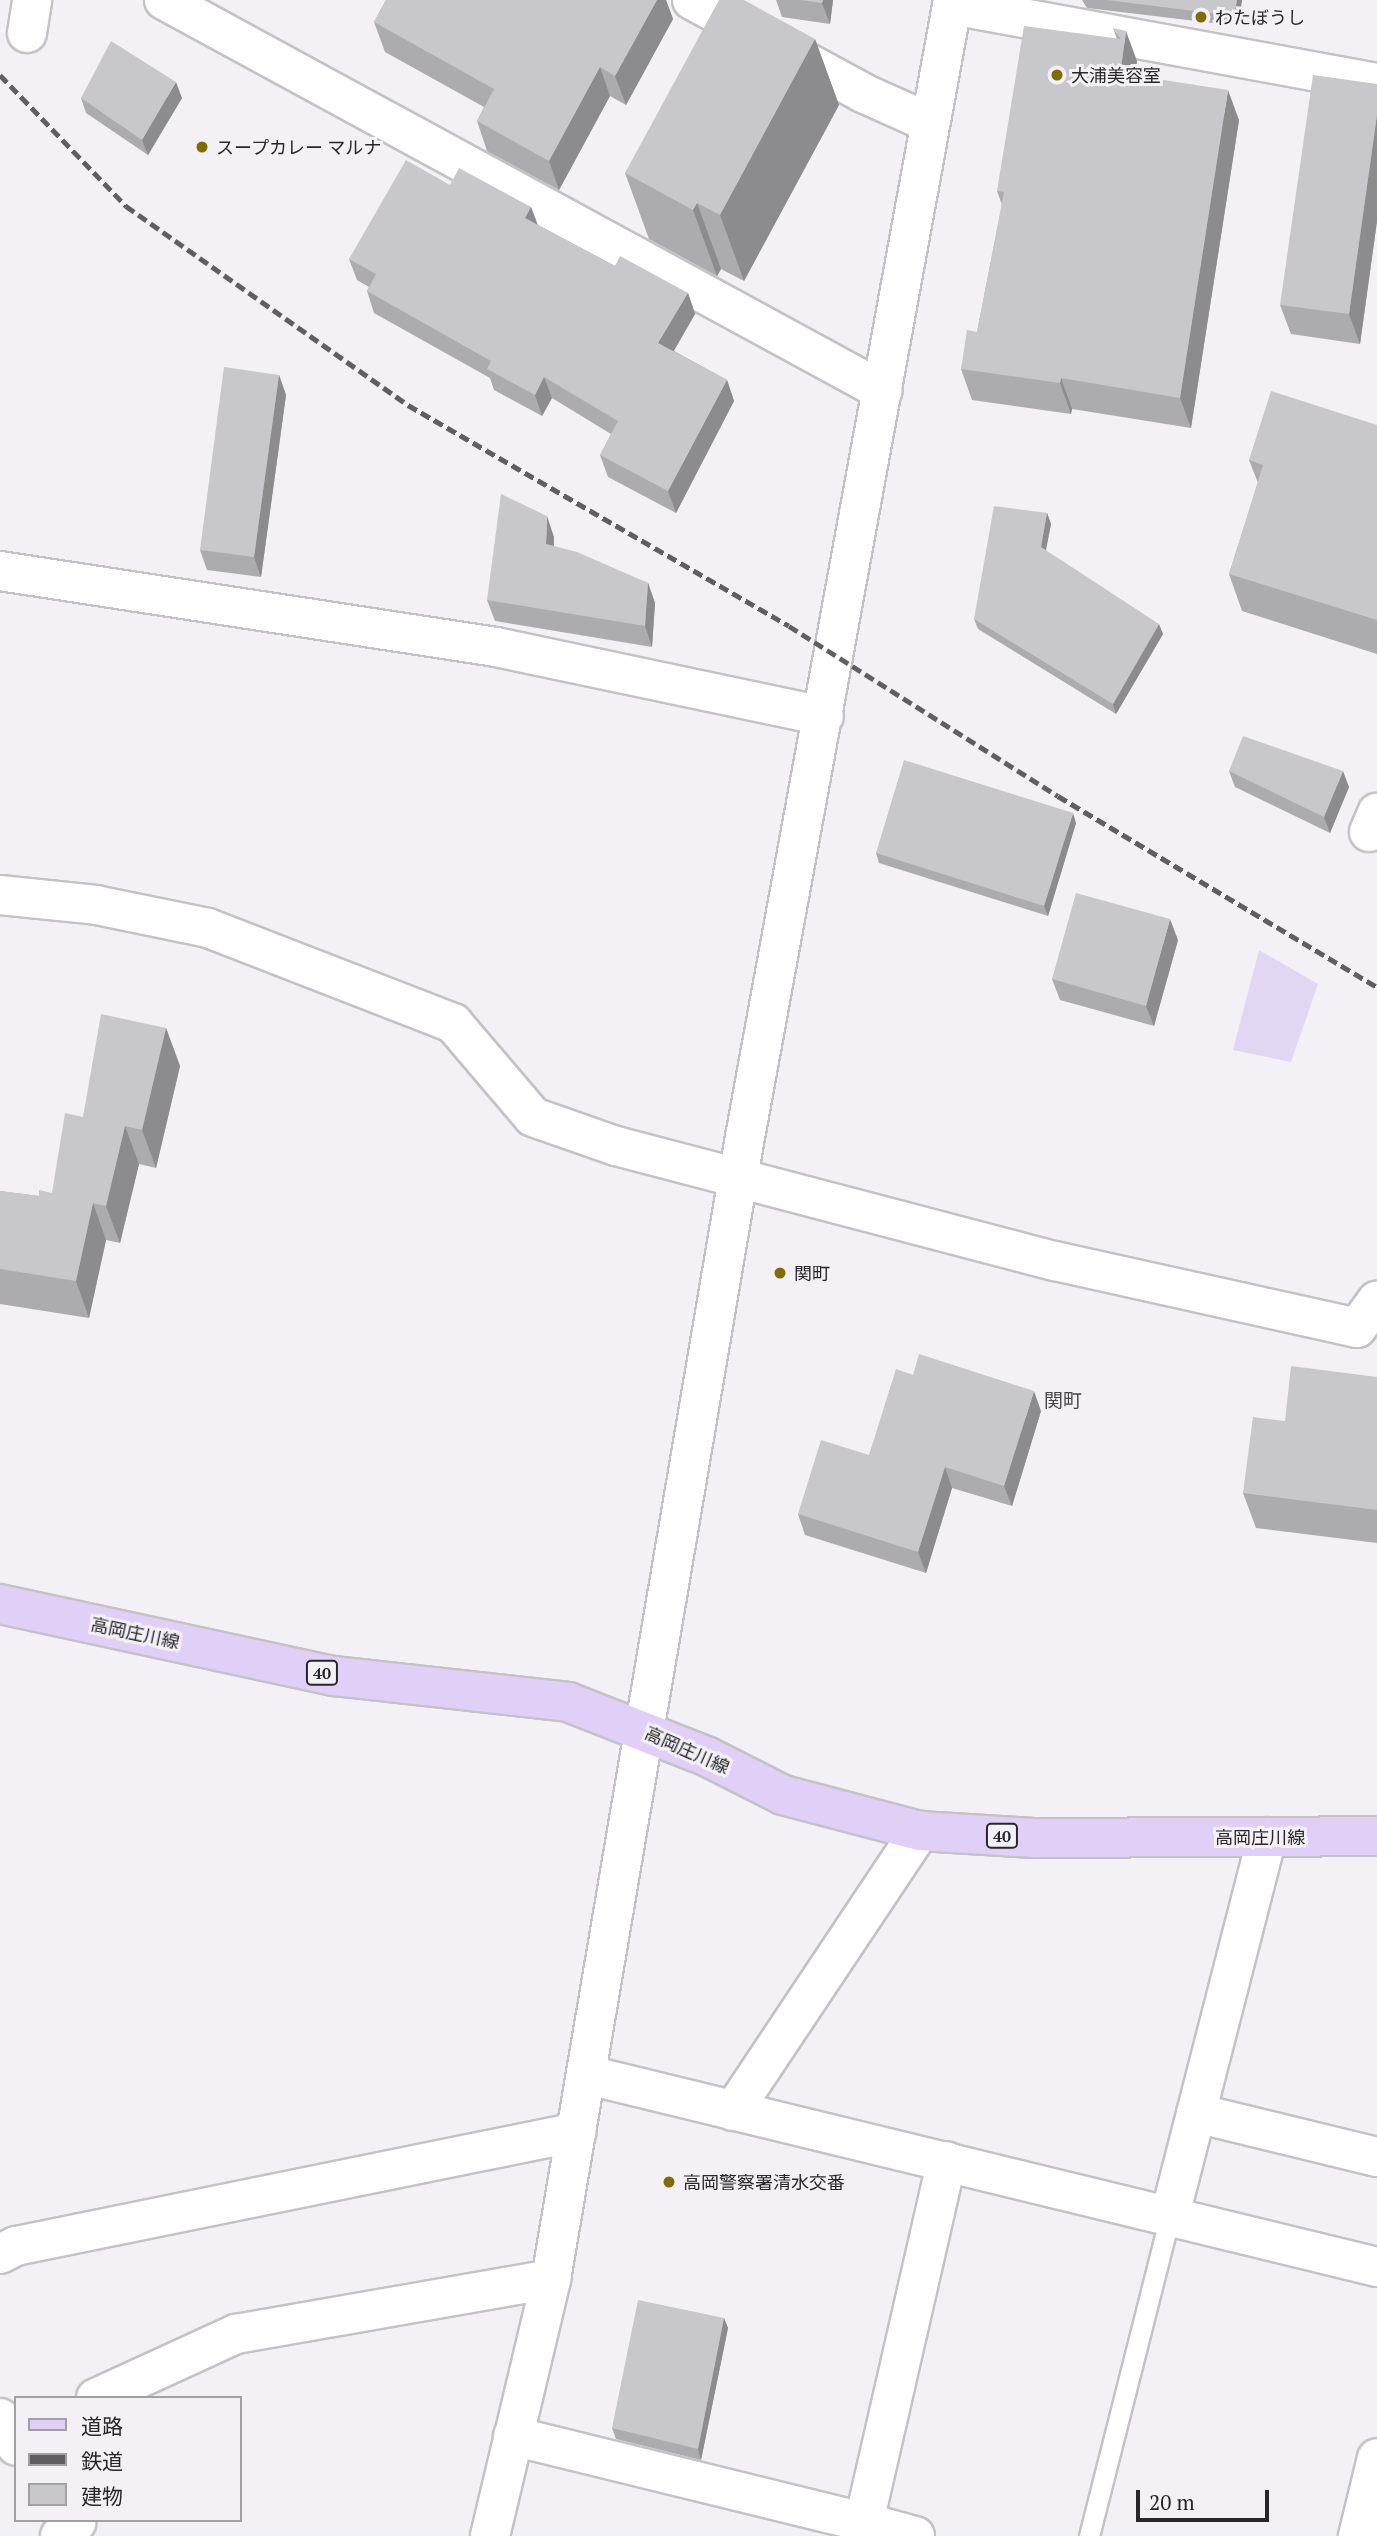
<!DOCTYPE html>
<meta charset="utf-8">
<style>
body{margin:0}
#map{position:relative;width:1377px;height:2536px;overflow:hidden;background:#f3f1f5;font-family:"PT Serif","Noto Sans JP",serif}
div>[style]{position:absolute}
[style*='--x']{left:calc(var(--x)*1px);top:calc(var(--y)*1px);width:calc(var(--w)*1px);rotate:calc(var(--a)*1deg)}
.green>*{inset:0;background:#e2d7f3}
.roads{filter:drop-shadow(2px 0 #c4c2c6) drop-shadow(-2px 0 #c4c2c6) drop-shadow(0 2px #c4c2c6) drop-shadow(0 -2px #c4c2c6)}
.service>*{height:19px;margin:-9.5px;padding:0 9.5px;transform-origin:9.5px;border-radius:9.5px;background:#fff}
.minor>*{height:38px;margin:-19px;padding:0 19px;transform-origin:19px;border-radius:19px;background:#fff}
.tertiary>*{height:38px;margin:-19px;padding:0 19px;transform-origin:19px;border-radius:19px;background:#fff}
.primary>*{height:38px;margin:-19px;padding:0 19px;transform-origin:19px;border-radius:19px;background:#e0d0f8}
.rail>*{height:5px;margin-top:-2.5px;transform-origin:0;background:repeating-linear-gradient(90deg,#5f5e61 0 10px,transparent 0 15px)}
.wall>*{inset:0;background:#acabaf}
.shaded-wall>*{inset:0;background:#8c8b8e}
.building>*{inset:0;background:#c8c7cb}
.dots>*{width:19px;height:19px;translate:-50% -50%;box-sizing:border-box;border:4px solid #f3f1f5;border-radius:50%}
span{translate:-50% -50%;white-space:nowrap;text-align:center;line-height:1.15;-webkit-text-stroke:6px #f3f1f5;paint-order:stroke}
.shield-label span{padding:2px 5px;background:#f3f1f5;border:2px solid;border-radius:5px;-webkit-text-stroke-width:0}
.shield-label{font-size:16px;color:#272628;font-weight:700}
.poi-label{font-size:18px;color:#272628}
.left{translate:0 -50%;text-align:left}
.street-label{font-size:18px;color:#272628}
.neighbourhood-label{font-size:19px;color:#464548}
.legend{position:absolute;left:14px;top:2396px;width:228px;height:126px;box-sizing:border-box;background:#f3f1f5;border:2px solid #a1a0a3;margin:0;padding:9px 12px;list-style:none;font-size:21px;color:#272628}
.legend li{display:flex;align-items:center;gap:14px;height:35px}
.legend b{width:35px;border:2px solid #a1a0a3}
.scale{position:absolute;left:1136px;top:2490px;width:133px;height:32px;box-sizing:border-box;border:4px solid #272628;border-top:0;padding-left:9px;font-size:21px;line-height:24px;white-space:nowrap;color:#272628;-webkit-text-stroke:5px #f3f1f5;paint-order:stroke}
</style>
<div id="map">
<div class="green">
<div style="clip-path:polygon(1259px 950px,1318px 984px,1291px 1062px,1233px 1050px)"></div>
</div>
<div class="roads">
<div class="service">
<div style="--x:1089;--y:2536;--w:331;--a:-75.8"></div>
</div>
<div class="minor">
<div style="--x:164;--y:0;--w:818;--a:28.54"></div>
<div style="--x:692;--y:0;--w:195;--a:28.5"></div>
<div style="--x:863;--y:93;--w:73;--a:24.1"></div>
<div style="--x:952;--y:5;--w:432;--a:10.4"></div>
<div style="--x:27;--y:33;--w:33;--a:-81"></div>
<div style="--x:0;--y:571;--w:502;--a:8.71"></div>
<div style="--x:496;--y:647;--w:335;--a:11.9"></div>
<div style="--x:1369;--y:832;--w:21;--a:-67"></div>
<div style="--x:0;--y:895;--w:97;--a:5.9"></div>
<div style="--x:96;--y:905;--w:114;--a:11.6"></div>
<div style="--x:208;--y:928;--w:263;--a:21.2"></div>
<div style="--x:453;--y:1023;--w:123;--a:49.6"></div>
<div style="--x:533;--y:1117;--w:88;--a:19.3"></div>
<div style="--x:616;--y:1146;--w:454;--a:14.7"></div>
<div style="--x:1055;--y:1261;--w:309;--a:12.5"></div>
<div style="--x:1357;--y:1328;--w:34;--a:-54"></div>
<div style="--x:588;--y:2075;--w:812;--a:13.68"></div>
<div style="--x:733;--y:2111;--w:337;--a:-56.3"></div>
<div style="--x:1196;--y:2113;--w:186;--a:13.7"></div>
<div style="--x:1170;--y:2215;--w:390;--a:-75.6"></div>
<div style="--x:0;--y:2254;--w:18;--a:-27"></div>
<div style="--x:16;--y:2246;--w:572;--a:-11.49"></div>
<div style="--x:96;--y:2398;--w:154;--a:-24.6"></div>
<div style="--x:236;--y:2334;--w:320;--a:-9.9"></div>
<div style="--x:0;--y:2418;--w:32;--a:60"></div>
<div style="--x:513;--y:2436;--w:361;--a:13.8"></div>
<div style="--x:864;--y:2522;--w:370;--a:-77.1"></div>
<div style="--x:864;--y:2522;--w:53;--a:15.4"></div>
<div style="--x:60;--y:2536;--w:21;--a:-39"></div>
<div style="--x:1358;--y:2536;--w:80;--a:-76.3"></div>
</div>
<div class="tertiary">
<div style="--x:490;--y:2536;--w:264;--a:-76.6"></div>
<div style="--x:551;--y:2279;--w:1158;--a:-80.36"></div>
<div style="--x:745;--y:1137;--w:1156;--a:-79.63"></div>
</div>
<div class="primary">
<div style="--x:0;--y:1604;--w:342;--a:12.2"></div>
<div style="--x:334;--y:1676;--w:235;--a:6.3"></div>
<div style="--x:568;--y:1702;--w:150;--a:21.4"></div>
<div style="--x:708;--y:1757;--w:84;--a:26.9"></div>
<div style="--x:783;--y:1795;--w:142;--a:14.7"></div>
<div style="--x:920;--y:1831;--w:114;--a:3.5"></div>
<div style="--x:1034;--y:1838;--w:343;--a:-0.3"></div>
</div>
</div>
<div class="rail">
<div style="--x:0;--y:75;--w:182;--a:46.1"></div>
<div style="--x:126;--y:206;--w:345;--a:35.2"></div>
<div style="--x:408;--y:405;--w:440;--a:30.1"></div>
<div style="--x:789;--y:626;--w:318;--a:32.3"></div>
<div style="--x:1058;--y:796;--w:372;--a:30.9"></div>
</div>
<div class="wall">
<div style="clip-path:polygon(386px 0,666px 0,673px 19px,626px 105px,610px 96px,559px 190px,487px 151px,477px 121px,484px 107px,385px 52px,374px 22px)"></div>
<div style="clip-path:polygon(776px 0,833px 0,830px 24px,782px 17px)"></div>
<div style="clip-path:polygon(1082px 0,1242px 0,1238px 26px,1087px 8px)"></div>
<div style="clip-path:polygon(1113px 28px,1137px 61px,1136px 70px,1145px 71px,1147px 78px,1239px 120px,1191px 428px,1072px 409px,1071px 414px,972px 400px,961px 369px,977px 332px,1002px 205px,997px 191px,1117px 39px)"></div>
<div style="clip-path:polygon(815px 39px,839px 105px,744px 281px,721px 269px,717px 276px,649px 239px,625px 173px)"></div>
<div style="clip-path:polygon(1377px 84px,1377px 221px,1360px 344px,1291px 334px,1280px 305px)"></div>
<div style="clip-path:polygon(81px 98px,182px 98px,148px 155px,86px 113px)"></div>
<div style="clip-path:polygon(450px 185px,531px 207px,538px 225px,615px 266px,688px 293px,695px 314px,674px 351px,727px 380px,734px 401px,676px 513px,608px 477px,600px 455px,611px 434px,552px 398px,542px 416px,494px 390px,490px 378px,374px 313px,367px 291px,369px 287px,357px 280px,349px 259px)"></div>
<div style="clip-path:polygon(279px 375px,286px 395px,261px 577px,207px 570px,200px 550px)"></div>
<div style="clip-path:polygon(1377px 425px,1377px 654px,1242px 611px,1229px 574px,1258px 483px,1249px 460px)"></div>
<div style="clip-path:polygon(1047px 513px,1051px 524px,1046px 551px,1163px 634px,1116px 714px,978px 629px,974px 619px)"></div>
<div style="clip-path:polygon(554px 537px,554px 546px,648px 583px,655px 603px,652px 647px,495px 621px,487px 600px)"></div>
<div style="clip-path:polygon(1229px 771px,1349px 787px,1330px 833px,1235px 787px)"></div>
<div style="clip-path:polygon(1076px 823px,1048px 916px,879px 863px,876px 853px)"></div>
<div style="clip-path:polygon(1178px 940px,1154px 1026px,1060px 1000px,1052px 979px)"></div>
<div style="clip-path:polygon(166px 1028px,180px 1066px,156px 1168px,139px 1164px,120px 1243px,106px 1240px,89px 1318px,0 1304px,0 1191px,39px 1196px,52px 1193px,83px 1117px)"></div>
<div style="clip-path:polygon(1377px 1377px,1377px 1543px,1256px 1528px,1243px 1493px,1285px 1421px)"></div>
<div style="clip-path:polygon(1041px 1411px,1012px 1506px,952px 1488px,926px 1573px,805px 1535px,798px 1514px)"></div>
<div style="clip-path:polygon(724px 2318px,728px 2328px,701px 2460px,616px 2439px,612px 2428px)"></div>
</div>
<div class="shaded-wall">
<div style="clip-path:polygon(657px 0,666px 0,673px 19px,626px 105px,615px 76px)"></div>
<div style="clip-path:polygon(823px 0,833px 0,830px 24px,822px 3px)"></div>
<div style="clip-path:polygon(1237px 0,1242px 0,1238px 26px,1234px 16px)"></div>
<div style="clip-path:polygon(1126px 31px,1137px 61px,1132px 98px,1121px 68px)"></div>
<div style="clip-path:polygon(815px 39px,839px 105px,744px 281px,720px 215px)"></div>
<div style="clip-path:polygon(600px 67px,610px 96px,559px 190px,549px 161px)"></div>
<div style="clip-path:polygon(176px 82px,182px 98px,148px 155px,142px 140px)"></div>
<div style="clip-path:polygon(1228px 90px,1239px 120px,1191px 428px,1180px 398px)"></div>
<div style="clip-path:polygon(1377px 115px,1377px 221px,1360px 344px,1349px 314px)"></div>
<div style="clip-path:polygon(697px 203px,721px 269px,717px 276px,693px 210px)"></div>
<div style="clip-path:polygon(531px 207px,539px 229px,525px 218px)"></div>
<div style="clip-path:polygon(688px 293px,695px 314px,666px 364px,658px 343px)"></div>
<div style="clip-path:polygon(279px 375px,286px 395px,261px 577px,254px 557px)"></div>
<div style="clip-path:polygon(544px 377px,552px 398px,542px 416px,535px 395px)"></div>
<div style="clip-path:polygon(1061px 378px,1072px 409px,1071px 414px,1060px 383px)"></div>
<div style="clip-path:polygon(727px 380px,734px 401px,676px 513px,668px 491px)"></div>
<div style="clip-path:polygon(1047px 513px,1051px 524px,1044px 558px,1041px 547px)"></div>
<div style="clip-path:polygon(547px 516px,554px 537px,553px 565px,546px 544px)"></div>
<div style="clip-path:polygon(648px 583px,655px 603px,652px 647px,645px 626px)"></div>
<div style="clip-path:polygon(1159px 624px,1163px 634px,1116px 714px,1113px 704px)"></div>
<div style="clip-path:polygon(1343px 771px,1349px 787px,1330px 833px,1324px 817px)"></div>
<div style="clip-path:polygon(1073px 813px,1076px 823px,1048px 916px,1044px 906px)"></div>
<div style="clip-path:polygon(1170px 919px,1178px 940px,1154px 1026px,1146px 1006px)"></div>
<div style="clip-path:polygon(166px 1028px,180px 1066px,156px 1168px,142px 1130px)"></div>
<div style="clip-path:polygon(125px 1126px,139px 1164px,120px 1243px,106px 1206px)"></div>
<div style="clip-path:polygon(93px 1203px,106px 1240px,89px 1318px,76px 1281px)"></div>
<div style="clip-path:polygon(1034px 1391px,1041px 1411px,1012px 1506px,1004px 1486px)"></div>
<div style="clip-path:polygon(945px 1467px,952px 1488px,926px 1573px,918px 1552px)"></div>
<div style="clip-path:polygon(724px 2318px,728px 2328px,701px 2460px,698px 2449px)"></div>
</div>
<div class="building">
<div style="clip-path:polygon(386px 0,657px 0,615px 76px,600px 67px,549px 161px,477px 121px,494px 89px,374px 22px)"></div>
<div style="clip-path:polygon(719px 0,744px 0,815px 39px,720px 215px,697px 203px,693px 210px,625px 173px)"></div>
<div style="clip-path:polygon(800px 0,823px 0,822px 3px)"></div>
<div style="clip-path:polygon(1107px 0,1237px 0,1234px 16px)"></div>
<div style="clip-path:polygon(1024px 26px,1121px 39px,1113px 28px,1126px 31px,1121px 68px,1145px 71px,1144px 77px,1228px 90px,1180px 398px,1061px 378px,1060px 383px,961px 369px,967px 330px,977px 332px,1004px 192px,997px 191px)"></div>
<div style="clip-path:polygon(111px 41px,176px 82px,142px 140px,81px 98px)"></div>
<div style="clip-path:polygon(1313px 75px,1377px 84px,1377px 115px,1349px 314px,1280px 305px)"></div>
<div style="clip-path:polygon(406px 160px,450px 185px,459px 168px,531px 207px,525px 218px,615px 266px,620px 256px,688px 293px,658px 343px,727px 380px,668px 491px,600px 455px,618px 421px,544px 377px,535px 395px,487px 369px,491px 361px,367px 291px,376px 274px,349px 259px)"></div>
<div style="clip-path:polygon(224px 367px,279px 375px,254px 557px,200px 550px)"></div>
<div style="clip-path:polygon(1271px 391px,1377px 425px,1377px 620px,1229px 574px,1263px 465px,1249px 460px)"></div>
<div style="clip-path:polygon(501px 494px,547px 516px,546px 544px,577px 552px,648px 583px,645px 626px,487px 600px)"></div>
<div style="clip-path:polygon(994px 506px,1047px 513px,1041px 547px,1159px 624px,1113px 704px,974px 619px)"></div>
<div style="clip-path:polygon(1243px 736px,1343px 771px,1324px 817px,1229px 771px)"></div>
<div style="clip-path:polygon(904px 760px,1073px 813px,1044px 906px,876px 853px)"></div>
<div style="clip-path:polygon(1076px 893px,1170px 919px,1146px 1006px,1052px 979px)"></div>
<div style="clip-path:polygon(101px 1014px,166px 1028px,142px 1130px,125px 1126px,106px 1206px,93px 1203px,76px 1281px,0 1269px,0 1191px,39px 1196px,39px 1190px,52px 1193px,65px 1113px,83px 1117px)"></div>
<div style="clip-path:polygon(919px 1354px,1034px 1391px,1004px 1486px,945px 1467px,918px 1552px,798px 1514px,821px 1440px,869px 1455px,896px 1369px,913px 1375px)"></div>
<div style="clip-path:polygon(1291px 1366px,1377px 1377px,1377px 1510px,1243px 1493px,1253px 1417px,1285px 1421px)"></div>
<div style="clip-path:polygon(638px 2300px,724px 2318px,698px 2449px,612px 2428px)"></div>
</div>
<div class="dots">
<div style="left:1201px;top:17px;background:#826a04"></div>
<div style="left:1057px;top:75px;background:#826a04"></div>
<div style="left:202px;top:147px;background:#826a04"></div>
<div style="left:780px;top:1273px;background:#826a04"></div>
<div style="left:669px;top:2182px;background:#826a04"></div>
</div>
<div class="shield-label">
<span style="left:322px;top:1673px">40</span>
<span style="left:1002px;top:1836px">40</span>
</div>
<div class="poi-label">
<span class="left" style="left:1215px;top:17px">わたぼうし</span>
<span class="left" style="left:1071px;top:75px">大浦美容室</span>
<span class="left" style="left:216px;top:147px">スープカレー マルナ</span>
<span class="left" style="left:794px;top:1273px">関町</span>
<span class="left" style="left:683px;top:2182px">高岡警察署清水交番</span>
</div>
<div class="street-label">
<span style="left:135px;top:1633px;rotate:12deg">高岡庄川線</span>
<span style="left:687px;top:1750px;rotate:24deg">高岡庄川線</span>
<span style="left:1260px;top:1837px">高岡庄川線</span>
</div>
<div class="neighbourhood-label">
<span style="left:1063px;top:1400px">関町</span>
</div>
<ul class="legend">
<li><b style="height:9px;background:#e0d0f8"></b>道路</li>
<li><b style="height:9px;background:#5f5e61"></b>鉄道</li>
<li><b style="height:19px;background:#c8c7cb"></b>建物</li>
</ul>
<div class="scale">20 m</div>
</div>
